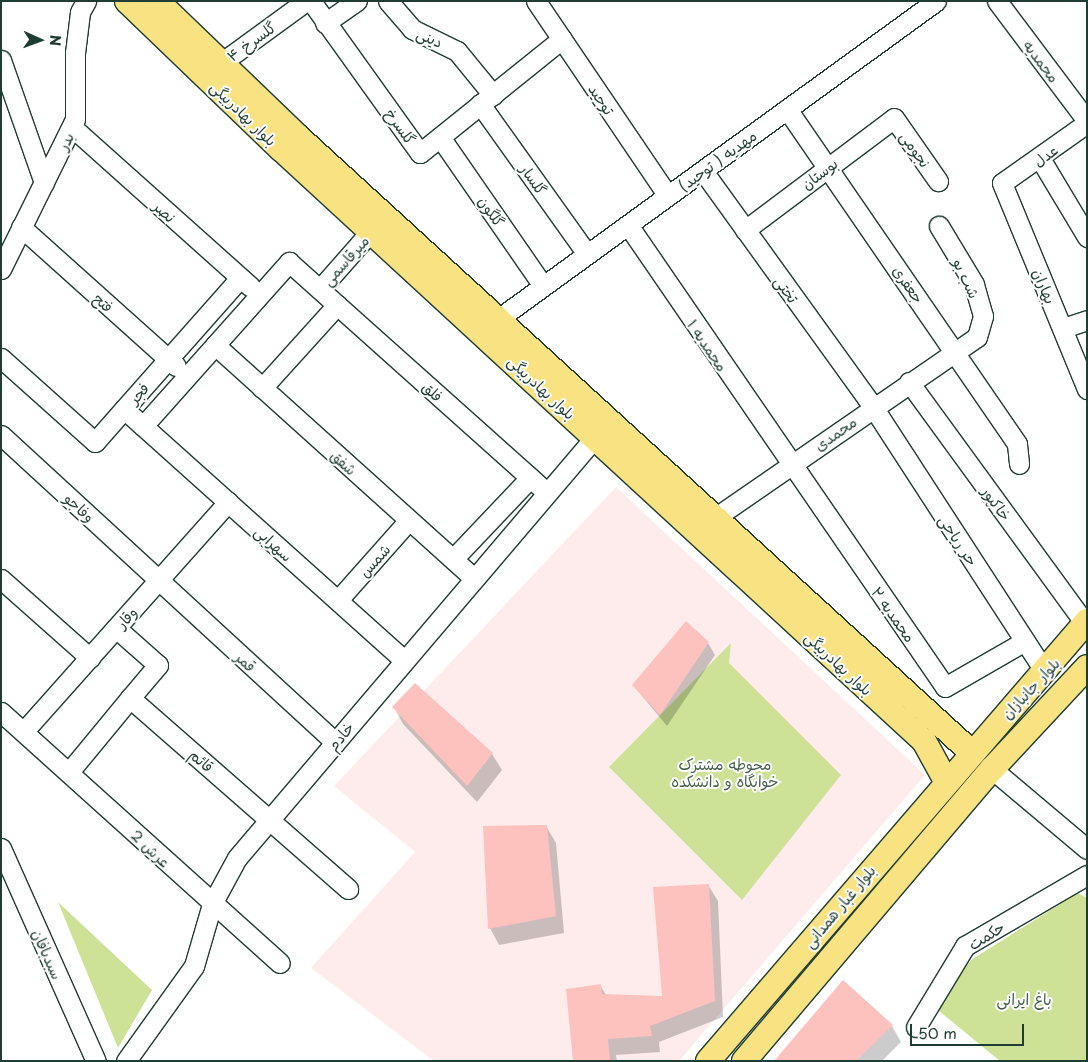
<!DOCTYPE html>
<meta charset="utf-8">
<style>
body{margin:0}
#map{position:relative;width:1088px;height:1062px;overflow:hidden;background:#fff;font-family:"Playpen Sans","Playpen Sans Arabic",sans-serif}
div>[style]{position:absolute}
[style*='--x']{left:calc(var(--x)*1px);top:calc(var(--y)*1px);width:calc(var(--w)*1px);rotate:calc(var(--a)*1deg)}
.built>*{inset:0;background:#feecec}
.green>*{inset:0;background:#cde297}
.shadow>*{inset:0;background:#0003}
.building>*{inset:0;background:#fdc1be}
.roads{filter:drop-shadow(1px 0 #1f3d34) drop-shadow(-1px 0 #1f3d34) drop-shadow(0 1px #1f3d34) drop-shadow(0 -1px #1f3d34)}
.minor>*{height:19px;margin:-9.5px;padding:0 9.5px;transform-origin:9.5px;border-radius:9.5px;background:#fff}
.major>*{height:24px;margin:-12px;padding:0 12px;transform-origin:12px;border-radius:12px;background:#f8e281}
span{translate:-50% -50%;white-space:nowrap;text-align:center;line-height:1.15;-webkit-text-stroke:4px #fff;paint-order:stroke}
.street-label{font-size:15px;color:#1f3d34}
.park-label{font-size:15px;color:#425e48}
.frame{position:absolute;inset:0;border:2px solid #1f3d34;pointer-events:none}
.north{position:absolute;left:15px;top:15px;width:50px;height:50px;-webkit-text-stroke:4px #fff;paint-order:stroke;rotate:92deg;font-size:14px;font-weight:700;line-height:20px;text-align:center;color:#1f3d34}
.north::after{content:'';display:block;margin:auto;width:18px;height:22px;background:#1f3d34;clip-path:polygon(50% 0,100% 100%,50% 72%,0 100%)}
.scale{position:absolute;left:910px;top:1024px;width:114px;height:22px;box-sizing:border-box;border:2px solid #1f3d34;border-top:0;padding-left:6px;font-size:15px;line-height:18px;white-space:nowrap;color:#1f3d34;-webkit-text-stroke:4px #fff;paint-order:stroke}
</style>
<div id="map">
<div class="built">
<div style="clip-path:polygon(616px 487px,925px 775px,679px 1061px,434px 1061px,311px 968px,415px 852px,334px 786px)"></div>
</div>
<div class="green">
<div style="clip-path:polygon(731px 643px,729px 663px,841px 775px,742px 900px,609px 767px)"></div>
<div style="clip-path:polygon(1078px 893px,1087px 898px,1087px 1061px,1000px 1061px,933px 1006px,971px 960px)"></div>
<div style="clip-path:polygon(58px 902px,152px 990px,118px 1048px)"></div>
</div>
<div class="shadow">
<div style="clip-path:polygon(708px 643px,715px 655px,667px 726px,633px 685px)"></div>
<div style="clip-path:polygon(394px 707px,492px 754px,502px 770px,477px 802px,403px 724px)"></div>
<div style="clip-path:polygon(546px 826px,556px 843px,564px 933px,499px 945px,490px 928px)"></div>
<div style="clip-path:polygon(708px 885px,718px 901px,723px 1017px,659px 1042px,660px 1052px,616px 1055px,617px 1061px,574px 1061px,600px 985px,606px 995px,663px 997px)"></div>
<div style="clip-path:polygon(892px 1026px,901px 1042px,882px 1061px,776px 1061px)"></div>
</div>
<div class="building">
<div style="clip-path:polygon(686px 621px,709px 642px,660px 715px,632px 685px)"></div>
<div style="clip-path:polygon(415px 683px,493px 753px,467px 786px,392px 707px)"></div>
<div style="clip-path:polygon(547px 825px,556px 916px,488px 929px,483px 826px)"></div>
<div style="clip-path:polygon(709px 884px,715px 1001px,650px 1026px,652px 1036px,608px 1039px,610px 1061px,573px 1061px,566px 989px,601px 984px,602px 994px,662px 996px,653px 887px)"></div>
<div style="clip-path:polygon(843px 980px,893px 1025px,856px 1061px,774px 1061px)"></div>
</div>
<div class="roads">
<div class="minor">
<div style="--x:311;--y:1;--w:187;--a:54.4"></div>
<div style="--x:420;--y:153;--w:182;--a:-38.8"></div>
<div style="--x:388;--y:1;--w:37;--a:49"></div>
<div style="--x:412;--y:29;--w:50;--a:26.1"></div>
<div style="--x:457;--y:51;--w:57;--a:50.7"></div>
<div style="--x:536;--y:1;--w:235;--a:55.9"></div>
<div style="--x:997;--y:1;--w:150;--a:53.1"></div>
<div style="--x:325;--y:23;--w:39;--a:-35"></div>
<div style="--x:1;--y:60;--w:130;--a:70.7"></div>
<div style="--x:221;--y:63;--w:105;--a:-36.1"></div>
<div style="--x:480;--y:104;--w:184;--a:54.5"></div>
<div style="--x:787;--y:109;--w:406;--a:55.5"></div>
<div style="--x:1017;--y:444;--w:20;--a:84"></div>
<div style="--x:1087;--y:123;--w:104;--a:144.8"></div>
<div style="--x:1002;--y:183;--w:223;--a:67.6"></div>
<div style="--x:72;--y:127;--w:239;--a:41.8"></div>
<div style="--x:440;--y:137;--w:181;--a:55.3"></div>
<div style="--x:1041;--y:160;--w:90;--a:59.1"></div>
<div style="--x:703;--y:171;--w:291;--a:54.2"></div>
<div style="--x:873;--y:407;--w:316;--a:57"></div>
<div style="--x:628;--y:225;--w:560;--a:55.54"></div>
<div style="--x:945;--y:687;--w:92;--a:-29.9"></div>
<div style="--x:21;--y:227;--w:208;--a:41.9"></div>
<div style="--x:745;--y:230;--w:186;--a:-36.9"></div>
<div style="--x:894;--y:118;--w:77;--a:55.1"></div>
<div style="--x:1;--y:269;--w:167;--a:-63.7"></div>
<div style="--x:75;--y:119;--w:66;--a:-90"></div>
<div style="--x:75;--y:53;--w:41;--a:-83"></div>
<div style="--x:80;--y:12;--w:13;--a:-61"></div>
<div style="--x:240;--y:278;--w:175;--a:131.5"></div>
<div style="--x:124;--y:409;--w:25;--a:42"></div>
<div style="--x:143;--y:426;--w:220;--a:-48.3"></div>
<div style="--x:289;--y:262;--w:346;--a:41.8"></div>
<div style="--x:320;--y:289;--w:77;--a:-48.7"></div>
<div style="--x:498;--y:319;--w:541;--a:-35.98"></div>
<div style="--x:1063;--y:328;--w:25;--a:-18"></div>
<div style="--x:215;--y:345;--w:348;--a:42"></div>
<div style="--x:1;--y:358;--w:126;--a:41.8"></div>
<div style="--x:95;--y:442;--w:44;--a:-48.7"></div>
<div style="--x:909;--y:382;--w:298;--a:53.9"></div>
<div style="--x:262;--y:388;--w:112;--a:-47.9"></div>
<div style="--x:143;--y:426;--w:351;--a:41.9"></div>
<div style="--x:1;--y:435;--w:454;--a:42.6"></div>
<div style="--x:716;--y:517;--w:317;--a:-34.6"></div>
<div style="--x:977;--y:337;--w:22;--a:-74"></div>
<div style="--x:983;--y:316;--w:33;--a:-106"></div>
<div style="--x:974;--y:284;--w:68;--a:-121.1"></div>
<div style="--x:453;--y:559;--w:112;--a:-46.5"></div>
<div style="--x:1;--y:579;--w:119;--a:41.6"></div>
<div style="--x:338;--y:600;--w:107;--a:-48.4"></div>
<div style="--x:116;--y:628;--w:56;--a:41.4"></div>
<div style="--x:158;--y:665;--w:43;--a:130.3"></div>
<div style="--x:130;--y:698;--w:290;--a:41.2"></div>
<div style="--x:1;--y:712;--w:375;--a:42"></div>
<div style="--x:24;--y:731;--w:307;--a:-48.3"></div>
<div style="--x:992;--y:769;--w:124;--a:40.1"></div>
<div style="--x:69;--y:772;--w:96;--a:-50.5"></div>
<div style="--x:1;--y:848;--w:233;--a:66"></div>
<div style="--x:916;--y:1027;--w:95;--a:-58.8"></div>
<div style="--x:965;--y:946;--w:141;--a:-30.2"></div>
<div style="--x:126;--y:1061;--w:117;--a:-54.4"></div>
<div style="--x:194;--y:966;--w:65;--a:-73.8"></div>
<div style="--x:212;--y:904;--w:52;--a:-61.5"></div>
<div style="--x:237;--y:858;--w:553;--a:-49.62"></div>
</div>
<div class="major">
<div style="--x:127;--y:1;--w:214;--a:43.9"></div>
<div style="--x:281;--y:149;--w:874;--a:42.64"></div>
<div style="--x:924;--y:741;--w:46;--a:61.2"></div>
<div style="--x:157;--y:1;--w:192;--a:43.9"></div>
<div style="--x:295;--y:134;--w:916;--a:42.43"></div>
<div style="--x:708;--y:1061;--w:581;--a:-49.26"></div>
<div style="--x:744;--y:1061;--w:383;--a:-49.7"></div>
<div style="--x:992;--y:769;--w:139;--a:-47"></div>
</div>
</div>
<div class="street-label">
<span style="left:430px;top:37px;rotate:24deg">دینی</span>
<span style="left:251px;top:41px;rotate:-36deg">گلسرخ ۴</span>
<span style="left:1042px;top:61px;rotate:53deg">محمدیه</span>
<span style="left:602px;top:99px;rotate:56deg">توحید</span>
<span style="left:244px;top:113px;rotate:44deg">بلوار بهادربیگی</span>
<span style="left:401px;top:126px;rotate:54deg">گلسرخ</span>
<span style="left:65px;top:141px;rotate:-64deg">بدر</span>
<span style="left:916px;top:149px;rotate:55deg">نجومی</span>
<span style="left:1045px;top:155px;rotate:-36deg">عدل</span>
<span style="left:717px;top:160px;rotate:-36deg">مهدیه ( توحید)</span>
<span style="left:819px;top:173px;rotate:-37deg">بوستان</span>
<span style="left:534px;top:179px;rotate:55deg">گلسار</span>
<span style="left:165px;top:211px;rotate:42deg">نصر</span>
<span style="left:492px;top:211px;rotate:55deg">گلگون</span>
<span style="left:345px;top:260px;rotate:-48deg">میرقاسمی</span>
<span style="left:967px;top:278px;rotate:65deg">شب بو</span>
<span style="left:909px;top:284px;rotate:55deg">جعفری</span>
<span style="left:1045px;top:286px;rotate:67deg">بهاران</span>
<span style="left:787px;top:289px;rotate:54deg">تختی</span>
<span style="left:104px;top:302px;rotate:42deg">فتح</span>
<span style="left:708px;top:345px;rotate:56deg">محمدیه ۱</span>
<span style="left:542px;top:387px;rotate:43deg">بلوار بهادربیگی</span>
<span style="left:433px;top:391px;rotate:42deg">فلق</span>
<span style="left:138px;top:393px;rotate:-48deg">فجر</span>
<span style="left:835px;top:433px;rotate:-35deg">محمدی</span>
<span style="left:344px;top:462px;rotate:42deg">شفق</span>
<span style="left:997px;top:503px;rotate:54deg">خاکپور</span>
<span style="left:80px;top:507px;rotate:43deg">وفاجو</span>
<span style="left:959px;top:540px;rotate:57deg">حر ریاحی</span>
<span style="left:274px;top:543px;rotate:42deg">سهرابی</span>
<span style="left:374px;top:560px;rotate:-48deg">شمس</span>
<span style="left:894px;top:614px;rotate:55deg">محمدیه ۲</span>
<span style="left:126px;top:617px;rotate:-48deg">وقار</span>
<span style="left:246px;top:661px;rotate:42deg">قمر</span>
<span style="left:839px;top:663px;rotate:43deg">بلوار بهادربیگی</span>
<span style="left:1030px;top:688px;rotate:-47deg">بلوار جانبازان</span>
<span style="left:340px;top:736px;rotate:-50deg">خادم</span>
<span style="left:202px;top:760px;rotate:41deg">قائم</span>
<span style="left:151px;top:848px;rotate:43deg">عرش 2</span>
<span style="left:839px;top:906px;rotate:-50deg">بلوار غبار همدانی</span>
<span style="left:986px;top:935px;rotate:-32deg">حکمت</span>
<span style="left:48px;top:954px;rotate:66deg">سبدبافان</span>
</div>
<div class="park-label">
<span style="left:725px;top:772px">محوطه مشترک<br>خوابگاه و دانشکده</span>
<span style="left:1024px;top:999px">باغ ایرانی</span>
</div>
<div class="frame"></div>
<div class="north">N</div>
<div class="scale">50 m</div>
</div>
